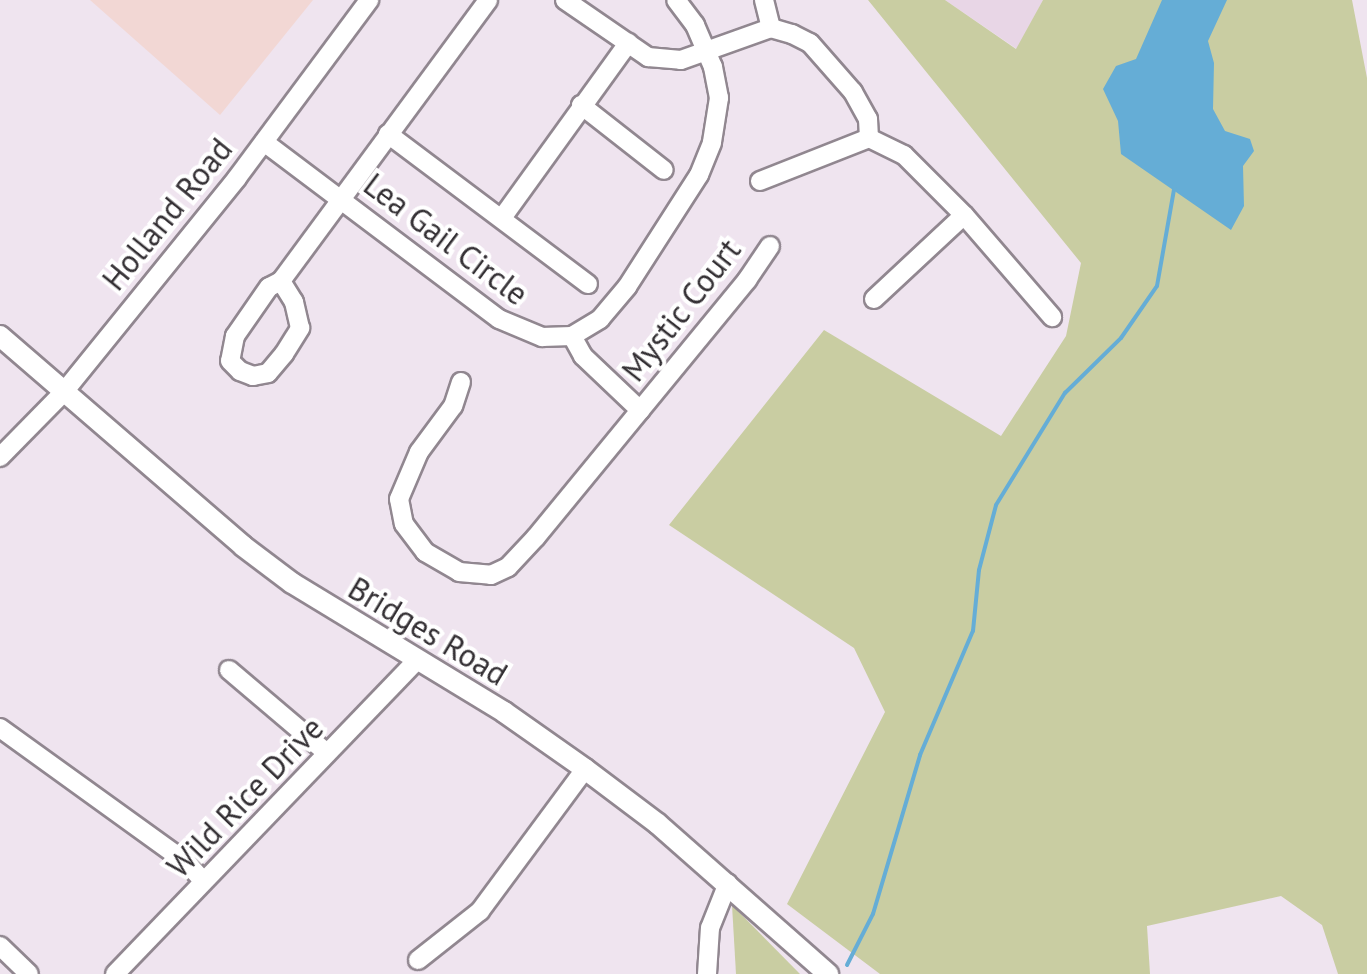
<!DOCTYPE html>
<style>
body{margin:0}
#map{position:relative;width:1367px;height:974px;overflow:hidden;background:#efe4ef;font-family:"PT Sans",sans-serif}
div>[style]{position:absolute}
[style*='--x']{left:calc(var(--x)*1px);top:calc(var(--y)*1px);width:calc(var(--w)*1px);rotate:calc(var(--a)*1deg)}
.commercial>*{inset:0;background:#f2d7d4}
.built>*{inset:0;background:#e8d6e6}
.green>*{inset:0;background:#c9cda2}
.water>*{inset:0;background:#65add6}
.stream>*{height:4px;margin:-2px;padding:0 2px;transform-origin:2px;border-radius:2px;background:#65add6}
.roads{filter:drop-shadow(2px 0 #918790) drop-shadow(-2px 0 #918790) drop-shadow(0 2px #918790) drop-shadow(0 -2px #918790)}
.minor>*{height:18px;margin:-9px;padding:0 9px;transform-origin:9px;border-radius:9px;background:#fff}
.major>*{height:20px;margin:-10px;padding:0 10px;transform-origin:10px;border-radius:10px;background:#fff}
span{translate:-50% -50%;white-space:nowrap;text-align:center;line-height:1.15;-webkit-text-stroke:8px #fff;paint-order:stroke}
.street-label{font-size:32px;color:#332f33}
</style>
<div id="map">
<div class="commercial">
<div style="clip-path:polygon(90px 0,313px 0,220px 115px)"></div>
</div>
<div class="built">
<div style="clip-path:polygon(945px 0,1043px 0,1017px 49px)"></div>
</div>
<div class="green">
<div style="clip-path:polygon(868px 0,945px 0,1016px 49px,1043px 0,1352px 0,1367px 78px,1367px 974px,1338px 974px,1322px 925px,1281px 896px,1147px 926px,1150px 974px,880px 974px,787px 904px,885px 712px,854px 648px,669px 525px,824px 330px,1001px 436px,1066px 336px,1081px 263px)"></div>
<div style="clip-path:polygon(732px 905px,800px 974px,736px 974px)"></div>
</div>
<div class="water">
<div style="clip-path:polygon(1162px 0,1227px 0,1208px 41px,1214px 63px,1213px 109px,1225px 131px,1250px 139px,1254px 151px,1243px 166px,1244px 206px,1231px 230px,1121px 154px,1118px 121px,1103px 89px,1116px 66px,1136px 59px)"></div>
</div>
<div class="stream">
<div style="--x:847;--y:965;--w:57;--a:-63"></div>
<div style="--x:873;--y:914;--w:166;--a:-73.5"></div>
<div style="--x:920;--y:755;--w:135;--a:-66.9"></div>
<div style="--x:973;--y:631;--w:61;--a:-84.4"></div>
<div style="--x:979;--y:570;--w:67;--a:-75.3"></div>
<div style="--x:996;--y:505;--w:132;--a:-58.4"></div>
<div style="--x:1065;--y:393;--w:78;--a:-44.5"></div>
<div style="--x:1121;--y:338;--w:63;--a:-55.3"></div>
<div style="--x:1157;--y:286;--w:104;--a:-80"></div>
</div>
<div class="roads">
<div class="minor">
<div style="--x:565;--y:0;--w:101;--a:34.5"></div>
<div style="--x:648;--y:57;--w:33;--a:5"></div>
<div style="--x:681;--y:60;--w:96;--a:-19.6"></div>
<div style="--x:771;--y:28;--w:22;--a:16"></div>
<div style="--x:792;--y:34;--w:20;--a:27"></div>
<div style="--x:810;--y:43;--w:65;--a:48.7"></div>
<div style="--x:853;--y:92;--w:31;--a:61"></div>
<div style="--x:868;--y:119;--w:19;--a:87"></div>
<div style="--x:764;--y:0;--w:29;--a:76"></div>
<div style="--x:581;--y:105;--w:105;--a:38.1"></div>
<div style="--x:388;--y:134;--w:250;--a:36.9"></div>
<div style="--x:869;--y:138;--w:39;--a:26"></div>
<div style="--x:904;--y:155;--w:85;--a:45"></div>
<div style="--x:964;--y:215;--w:135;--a:49.2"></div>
<div style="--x:264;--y:142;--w:294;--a:37"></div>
<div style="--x:499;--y:319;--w:47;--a:22.7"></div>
<div style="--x:542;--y:337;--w:30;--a:-2"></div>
<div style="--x:572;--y:336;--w:33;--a:-31"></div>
<div style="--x:600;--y:319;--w:42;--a:-49.8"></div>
<div style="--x:627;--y:287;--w:133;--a:-57.3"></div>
<div style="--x:699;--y:175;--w:35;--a:-68"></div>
<div style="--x:712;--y:142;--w:45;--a:-81"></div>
<div style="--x:719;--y:98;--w:32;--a:-101"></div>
<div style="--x:713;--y:67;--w:46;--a:-113.2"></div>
<div style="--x:695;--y:25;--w:31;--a:-127"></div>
<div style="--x:760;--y:181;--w:117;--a:-21.5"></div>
<div style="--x:502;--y:218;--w:216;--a:-54.2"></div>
<div style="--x:281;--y:281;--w:13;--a:153"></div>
<div style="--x:269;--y:287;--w:60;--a:124.8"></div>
<div style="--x:235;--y:336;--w:25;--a:101"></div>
<div style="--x:230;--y:361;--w:14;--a:45"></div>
<div style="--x:240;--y:371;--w:14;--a:21"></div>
<div style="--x:253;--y:376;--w:15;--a:-11"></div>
<div style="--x:268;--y:373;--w:25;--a:-50"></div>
<div style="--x:284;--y:354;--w:31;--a:-58"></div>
<div style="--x:300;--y:328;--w:27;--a:-103"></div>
<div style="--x:294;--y:302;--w:25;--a:-122"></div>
<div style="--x:281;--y:281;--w:349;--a:-53.6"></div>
<div style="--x:874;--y:299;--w:123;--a:-43"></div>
<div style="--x:572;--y:336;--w:23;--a:61"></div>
<div style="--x:583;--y:356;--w:79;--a:43.5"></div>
<div style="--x:461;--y:382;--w:25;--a:108"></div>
<div style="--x:453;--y:406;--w:57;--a:126.5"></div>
<div style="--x:419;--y:452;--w:51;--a:113.1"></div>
<div style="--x:399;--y:499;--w:25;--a:79"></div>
<div style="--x:404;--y:524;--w:35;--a:53"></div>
<div style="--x:425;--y:552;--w:39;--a:30"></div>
<div style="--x:459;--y:572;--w:32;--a:5"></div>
<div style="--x:491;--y:575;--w:19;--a:-25"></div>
<div style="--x:508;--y:567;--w:41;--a:-47"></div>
<div style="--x:536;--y:537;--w:333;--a:-50.6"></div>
<div style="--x:747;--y:280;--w:41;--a:-55.9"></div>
<div style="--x:0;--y:457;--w:90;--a:-45.5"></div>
<div style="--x:63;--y:393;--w:277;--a:-51"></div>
<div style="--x:237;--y:178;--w:222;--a:-53.4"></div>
<div style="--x:229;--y:670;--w:128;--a:40.3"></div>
<div style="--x:0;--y:728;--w:231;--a:35.8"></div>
<div style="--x:187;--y:863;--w:24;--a:48"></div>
<div style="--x:0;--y:946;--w:40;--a:44"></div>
<div style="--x:418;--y:960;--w:79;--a:-38.3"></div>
<div style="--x:480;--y:911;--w:177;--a:-53.5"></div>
<div style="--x:115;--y:974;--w:434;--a:-46.1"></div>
<div style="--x:707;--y:974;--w:46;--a:-86.3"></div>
<div style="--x:710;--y:928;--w:48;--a:-68.2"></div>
</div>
<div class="major">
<div style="--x:0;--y:336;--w:321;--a:40.8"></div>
<div style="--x:243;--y:546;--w:61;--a:37.1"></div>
<div style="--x:292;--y:583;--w:248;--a:31.3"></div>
<div style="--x:504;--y:712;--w:99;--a:35.1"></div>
<div style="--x:585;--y:769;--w:91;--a:37"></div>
<div style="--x:658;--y:824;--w:227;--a:41.4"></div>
</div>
</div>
<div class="street-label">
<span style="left:167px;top:214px;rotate:-51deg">Holland Road</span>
<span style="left:446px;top:239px;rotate:37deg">Lea Gail Circle</span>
<span style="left:681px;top:310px;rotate:-52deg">Mystic Court</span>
<span style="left:428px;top:631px;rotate:31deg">Bridges Road</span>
<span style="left:245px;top:797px;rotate:-46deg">Wild Rice Drive</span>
</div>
</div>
